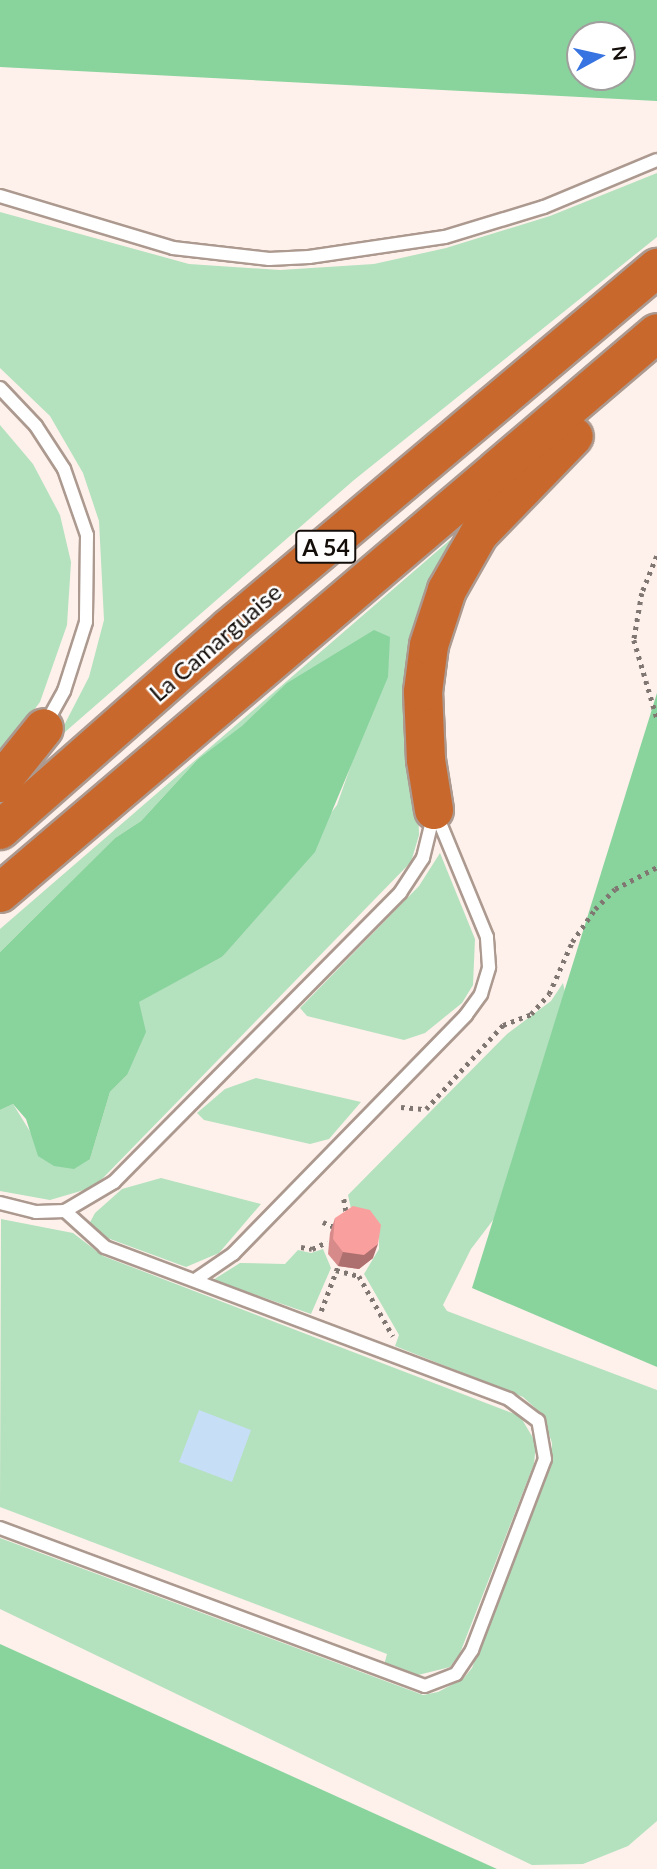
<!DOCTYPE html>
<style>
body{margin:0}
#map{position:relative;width:657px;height:1869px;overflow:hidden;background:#fef1eb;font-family:Lato,sans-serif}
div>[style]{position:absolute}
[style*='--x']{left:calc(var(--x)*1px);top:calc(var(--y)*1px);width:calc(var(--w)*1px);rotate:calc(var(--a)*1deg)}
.green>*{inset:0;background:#b4e1be}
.forest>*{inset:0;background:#89d39d}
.water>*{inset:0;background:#c7def7}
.path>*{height:4.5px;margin-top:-2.25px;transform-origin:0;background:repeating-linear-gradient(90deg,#807772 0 3.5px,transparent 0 8.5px)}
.roads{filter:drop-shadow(2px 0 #ac998f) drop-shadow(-2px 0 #ac998f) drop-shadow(0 2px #ac998f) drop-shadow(0 -2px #ac998f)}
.lane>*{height:12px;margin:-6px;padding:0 6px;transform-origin:6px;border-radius:6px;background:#fff}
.highway>*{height:38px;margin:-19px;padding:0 19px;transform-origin:19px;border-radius:19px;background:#c8682c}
.wall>*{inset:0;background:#d68a89}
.shaded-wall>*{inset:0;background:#ae706f}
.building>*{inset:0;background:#f9a09f}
span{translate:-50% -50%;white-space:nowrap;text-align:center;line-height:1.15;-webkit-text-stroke:5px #fff;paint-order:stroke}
.shield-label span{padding:2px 5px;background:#fff;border:2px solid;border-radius:5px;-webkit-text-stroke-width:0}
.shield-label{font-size:23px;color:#140e0a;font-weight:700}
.street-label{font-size:24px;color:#140e0a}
.north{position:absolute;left:566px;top:21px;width:70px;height:70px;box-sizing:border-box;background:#fff;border:2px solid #a19f9d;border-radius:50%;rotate:82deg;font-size:19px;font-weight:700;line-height:28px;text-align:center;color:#140e0a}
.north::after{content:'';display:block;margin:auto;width:24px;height:32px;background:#3774e2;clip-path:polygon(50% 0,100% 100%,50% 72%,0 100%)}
</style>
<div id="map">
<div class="green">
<div style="clip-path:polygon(657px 173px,657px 237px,354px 480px,57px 739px,89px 677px,104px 620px,99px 521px,83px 473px,50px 416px,0 368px,0 212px,189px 264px,280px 270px,374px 264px,446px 248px,550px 216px)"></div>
<div style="clip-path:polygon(0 425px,33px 464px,60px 515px,71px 562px,67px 625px,40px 702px,0 755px)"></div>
<div style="clip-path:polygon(450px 540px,455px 545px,418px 802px,419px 835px,411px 862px,103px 1178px,91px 1188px,50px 1200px,0 1191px,0 1110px,13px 1104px,31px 1133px,90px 1159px,110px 1092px,127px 1075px,138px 1002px,222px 957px,337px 805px,362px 734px,374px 631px,198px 759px,141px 821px,115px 838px,0 952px,0 929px)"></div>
<div style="clip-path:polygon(440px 853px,475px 939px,473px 985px,462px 1003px,425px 1033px,404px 1040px,307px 1016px,300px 1008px,419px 886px)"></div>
<div style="clip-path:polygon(563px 983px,571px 1019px,547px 1149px,471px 1249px,443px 1305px,447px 1311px,657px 1390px,657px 1821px,628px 1846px,583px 1864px,532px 1865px,0 1609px,0 1538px,423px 1695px,438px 1692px,463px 1679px,472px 1668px,551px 1463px,552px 1443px,542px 1414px,523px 1397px,395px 1346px,399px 1335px,364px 1274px,379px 1249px,379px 1237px,353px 1218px,348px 1195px,507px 1034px,551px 1001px)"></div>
<div style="clip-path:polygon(256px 1078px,361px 1102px,329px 1139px,310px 1144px,204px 1120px,197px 1113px,225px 1089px)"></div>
<div style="clip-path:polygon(161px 1178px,261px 1204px,219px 1253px,186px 1267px,91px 1232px,88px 1226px,95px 1213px,122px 1189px)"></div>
<div style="clip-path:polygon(1px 1219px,73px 1233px,103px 1256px,520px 1416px,536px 1443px,534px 1464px,460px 1653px,450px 1667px,418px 1675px,384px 1665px,387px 1654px,0 1507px)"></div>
<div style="clip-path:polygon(323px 1249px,331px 1268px,311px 1314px,213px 1280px,240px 1263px,285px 1264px,298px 1250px,311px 1253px)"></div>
</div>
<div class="forest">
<div style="clip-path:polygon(evenodd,0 0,657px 0,657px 101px,0 67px,0 0,580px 35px,622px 35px,622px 77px,580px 77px,580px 35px)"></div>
<div style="clip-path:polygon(374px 630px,390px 637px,388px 677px,315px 852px,222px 957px,139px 1002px,146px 1032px,127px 1075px,110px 1092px,90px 1159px,74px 1169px,54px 1166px,38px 1156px,26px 1119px,13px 1104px,0 1110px,0 952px,115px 838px,141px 821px,198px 759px,242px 726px,287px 683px)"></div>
<div style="clip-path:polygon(657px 693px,657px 1367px,472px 1288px)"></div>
<div style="clip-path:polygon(0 1644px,497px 1869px,0 1869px)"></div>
</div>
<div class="water">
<div style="clip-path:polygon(199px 1410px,251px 1430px,232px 1482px,179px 1462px)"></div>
</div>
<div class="path">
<div style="--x:657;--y:556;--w:40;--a:112"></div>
<div style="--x:642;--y:593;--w:48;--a:99.7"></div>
<div style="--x:634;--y:640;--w:81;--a:73.6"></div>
<div style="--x:401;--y:1107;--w:25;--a:5"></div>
<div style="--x:426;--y:1109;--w:114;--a:-47.5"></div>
<div style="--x:503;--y:1025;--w:30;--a:-21"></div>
<div style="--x:531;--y:1014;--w:27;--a:-48"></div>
<div style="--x:549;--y:994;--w:57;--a:-66.1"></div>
<div style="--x:572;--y:942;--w:40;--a:-55.1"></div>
<div style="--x:595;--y:909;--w:28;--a:-45"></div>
<div style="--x:615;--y:889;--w:47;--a:-27.6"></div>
<div style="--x:344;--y:1199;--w:17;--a:80"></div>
<div style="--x:323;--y:1222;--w:12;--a:24"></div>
<div style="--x:301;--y:1247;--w:11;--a:10"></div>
<div style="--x:312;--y:1249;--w:17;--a:-25"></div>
<div style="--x:336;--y:1270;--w:24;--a:15"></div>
<div style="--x:359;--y:1276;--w:69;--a:60.5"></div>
<div style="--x:321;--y:1311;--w:48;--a:-69.3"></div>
</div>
<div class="roads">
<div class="lane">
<div style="--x:0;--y:196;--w:181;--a:16.7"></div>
<div style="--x:173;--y:248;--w:97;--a:6.5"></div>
<div style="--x:269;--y:259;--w:40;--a:-2.9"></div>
<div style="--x:309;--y:257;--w:137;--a:-8.4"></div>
<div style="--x:445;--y:237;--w:103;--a:-16.9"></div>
<div style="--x:544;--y:207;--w:122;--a:-22.6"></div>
<div style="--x:0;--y:388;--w:52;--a:46.5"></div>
<div style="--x:36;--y:426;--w:51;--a:56.9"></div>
<div style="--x:64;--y:469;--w:70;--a:70.8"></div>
<div style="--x:87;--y:535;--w:87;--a:90.7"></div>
<div style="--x:86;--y:622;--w:72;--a:107.7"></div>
<div style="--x:64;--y:691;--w:38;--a:119"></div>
<div style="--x:0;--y:1203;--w:37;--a:14"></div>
<div style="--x:36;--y:1212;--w:29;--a:-2"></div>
<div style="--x:65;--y:1211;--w:57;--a:-30.6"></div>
<div style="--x:114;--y:1182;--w:407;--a:-45.3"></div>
<div style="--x:400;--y:893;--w:42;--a:-56.7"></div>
<div style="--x:423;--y:858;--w:46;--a:-76.3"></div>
<div style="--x:195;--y:1280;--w:46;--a:-34.4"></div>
<div style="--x:233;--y:1254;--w:334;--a:-45.7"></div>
<div style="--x:466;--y:1015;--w:26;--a:-54"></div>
<div style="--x:481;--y:994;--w:28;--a:-73"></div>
<div style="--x:489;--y:967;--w:30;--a:-94"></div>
<div style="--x:487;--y:937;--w:134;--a:-112.4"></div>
<div style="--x:0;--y:1528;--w:453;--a:20.4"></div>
<div style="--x:425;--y:1686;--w:33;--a:-21"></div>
<div style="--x:456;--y:1674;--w:29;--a:-56"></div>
<div style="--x:472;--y:1650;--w:204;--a:-69.1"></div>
<div style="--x:545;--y:1459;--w:39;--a:-100"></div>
<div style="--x:538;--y:1421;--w:36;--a:-143"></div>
<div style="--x:509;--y:1399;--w:432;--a:-159.4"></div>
<div style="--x:105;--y:1247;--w:54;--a:-138"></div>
</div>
<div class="highway">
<div style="--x:0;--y:783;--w:70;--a:-51.3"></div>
<div style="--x:434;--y:810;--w:51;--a:-99.1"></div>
<div style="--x:426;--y:760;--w:68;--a:-92.5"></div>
<div style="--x:423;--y:692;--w:47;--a:-82.7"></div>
<div style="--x:429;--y:645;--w:58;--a:-71.9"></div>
<div style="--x:447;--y:590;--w:64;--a:-60.3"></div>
<div style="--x:479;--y:534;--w:136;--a:-45.9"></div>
<div style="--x:0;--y:830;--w:304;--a:-41.4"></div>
<div style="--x:228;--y:629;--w:561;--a:-40.08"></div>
<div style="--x:0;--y:893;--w:863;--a:-40.44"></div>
</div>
</div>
<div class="wall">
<div style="clip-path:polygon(335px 1218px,373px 1258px,359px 1269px,338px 1266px,328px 1254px,330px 1233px)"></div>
</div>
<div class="shaded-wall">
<div style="clip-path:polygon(378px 1244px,373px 1258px,359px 1269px,338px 1266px,343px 1252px)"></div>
</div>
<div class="building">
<div style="clip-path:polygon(353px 1206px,370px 1210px,381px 1225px,378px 1244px,364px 1255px,343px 1252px,333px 1239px,335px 1218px)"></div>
</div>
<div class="shield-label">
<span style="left:326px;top:547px">A 54</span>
</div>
<div class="street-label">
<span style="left:215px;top:642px;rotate:-41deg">La Camarguaise</span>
</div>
<div class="north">N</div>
</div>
